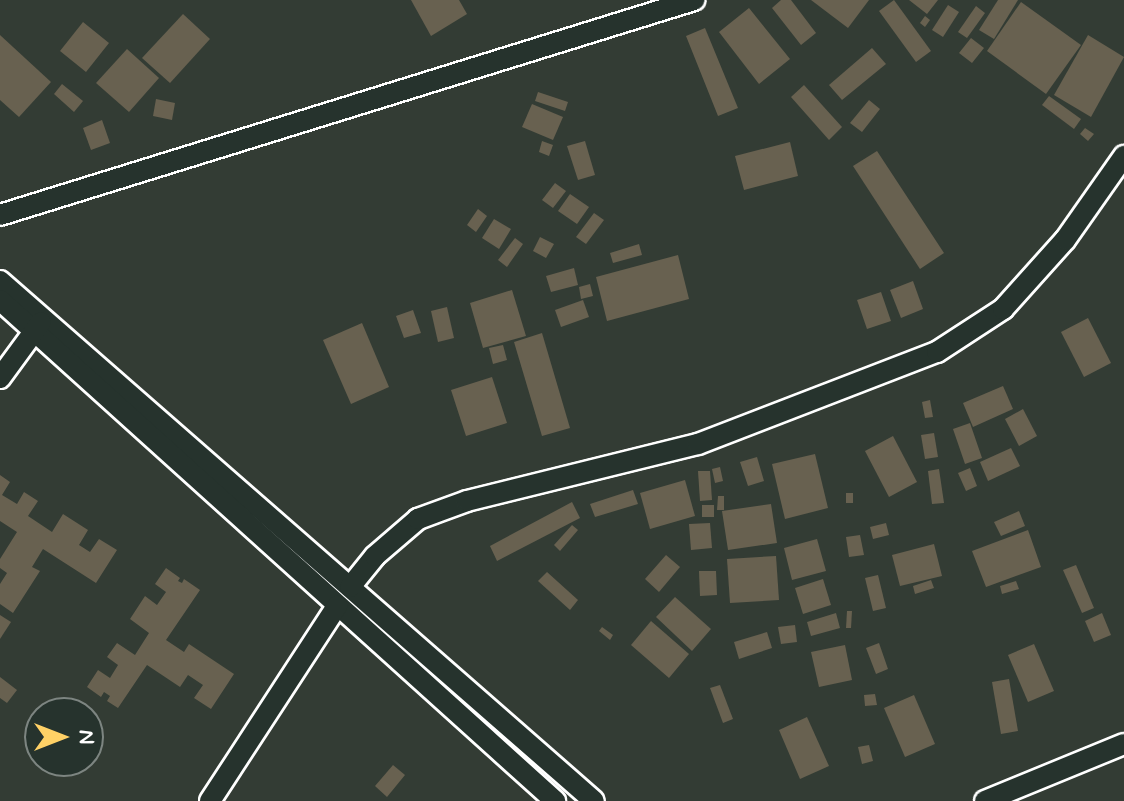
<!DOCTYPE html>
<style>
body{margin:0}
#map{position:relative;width:1124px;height:801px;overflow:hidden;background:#333c34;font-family:Mynerve,sans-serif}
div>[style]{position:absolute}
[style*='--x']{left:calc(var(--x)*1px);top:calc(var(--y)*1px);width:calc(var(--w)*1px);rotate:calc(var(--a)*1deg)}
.building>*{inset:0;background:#686150}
.roads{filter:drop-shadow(2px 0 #fff) drop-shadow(-2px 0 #fff) drop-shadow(0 2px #fff) drop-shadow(0 -2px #fff)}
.minor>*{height:20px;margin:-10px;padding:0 10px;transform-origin:10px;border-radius:10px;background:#26332d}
span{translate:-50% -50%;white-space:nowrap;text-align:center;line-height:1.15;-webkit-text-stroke:6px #26332d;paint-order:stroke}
.north{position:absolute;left:24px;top:697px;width:80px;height:80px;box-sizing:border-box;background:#26332d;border:2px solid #7d8581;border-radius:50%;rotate:90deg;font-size:22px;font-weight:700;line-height:32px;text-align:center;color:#fff}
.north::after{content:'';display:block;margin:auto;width:28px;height:36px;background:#ffd166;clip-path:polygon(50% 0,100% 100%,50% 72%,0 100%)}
</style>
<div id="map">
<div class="building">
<div style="clip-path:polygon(411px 0,459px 0,467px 14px,431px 36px)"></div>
<div style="clip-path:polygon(781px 0,791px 0,816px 33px,801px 45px,772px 8px)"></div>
<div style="clip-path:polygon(811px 0,869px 0,848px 28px)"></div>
<div style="clip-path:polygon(894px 0,931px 51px,916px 62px,879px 11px)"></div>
<div style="clip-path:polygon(909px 0,938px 0,927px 14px)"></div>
<div style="clip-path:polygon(998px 0,1018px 0,994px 39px,979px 30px)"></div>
<div style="clip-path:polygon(1021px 2px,1081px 45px,1046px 94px,987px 51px)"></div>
<div style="clip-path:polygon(948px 5px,959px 12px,943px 37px,932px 30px)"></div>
<div style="clip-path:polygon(976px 6px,985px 13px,967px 38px,958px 32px)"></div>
<div style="clip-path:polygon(749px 8px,790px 59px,759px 84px,719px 32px)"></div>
<div style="clip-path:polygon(183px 14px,210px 39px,170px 83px,142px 58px)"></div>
<div style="clip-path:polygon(925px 16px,930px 20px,925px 27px,920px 23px)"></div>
<div style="clip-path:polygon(83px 22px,109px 43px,86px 72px,60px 51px)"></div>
<div style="clip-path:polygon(705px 28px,738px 108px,718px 116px,686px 36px)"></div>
<div style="clip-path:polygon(0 35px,51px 82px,19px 117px,0 100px)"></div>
<div style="clip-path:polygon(1088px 35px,1124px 57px,1091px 117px,1054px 95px)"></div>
<div style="clip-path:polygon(971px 38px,984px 48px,972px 63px,959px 53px)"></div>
<div style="clip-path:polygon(872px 48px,886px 64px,842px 100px,829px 85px)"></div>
<div style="clip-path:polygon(127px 49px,159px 78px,129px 112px,96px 83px)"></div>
<div style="clip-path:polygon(62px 84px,83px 101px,74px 112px,54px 94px)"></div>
<div style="clip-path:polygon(804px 85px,842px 127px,829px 140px,791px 97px)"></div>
<div style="clip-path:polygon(538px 92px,568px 102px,565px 111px,535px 101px)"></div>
<div style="clip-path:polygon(1049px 96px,1081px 119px,1074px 129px,1042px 105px)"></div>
<div style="clip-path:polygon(156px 99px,175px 103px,172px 120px,153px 116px)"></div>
<div style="clip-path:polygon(869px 100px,880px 109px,862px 132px,850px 123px)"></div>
<div style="clip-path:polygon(532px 104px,563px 117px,553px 140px,522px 127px)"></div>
<div style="clip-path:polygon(102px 120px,110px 143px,91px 150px,83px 128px)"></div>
<div style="clip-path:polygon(1085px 128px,1094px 134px,1088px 141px,1080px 134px)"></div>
<div style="clip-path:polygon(542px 141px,553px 145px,549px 156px,539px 152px)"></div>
<div style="clip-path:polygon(585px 141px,595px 175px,578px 180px,567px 146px)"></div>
<div style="clip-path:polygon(790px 142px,798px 176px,744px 190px,735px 156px)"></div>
<div style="clip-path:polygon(877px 151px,944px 253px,920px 269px,853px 166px)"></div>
<div style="clip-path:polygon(555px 183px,566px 191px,553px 208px,542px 200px)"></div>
<div style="clip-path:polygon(570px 194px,589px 207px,577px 224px,558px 211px)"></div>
<div style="clip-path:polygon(478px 209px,487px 216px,476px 232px,467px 225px)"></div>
<div style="clip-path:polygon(594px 213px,604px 220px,586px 244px,576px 237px)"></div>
<div style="clip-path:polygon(494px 219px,511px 229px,499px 249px,482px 238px)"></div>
<div style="clip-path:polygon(540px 237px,554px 244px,546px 258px,533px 251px)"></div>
<div style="clip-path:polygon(515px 238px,523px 244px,507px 267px,498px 260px)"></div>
<div style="clip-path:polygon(639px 244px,642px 255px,613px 263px,610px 253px)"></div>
<div style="clip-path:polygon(678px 255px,689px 299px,607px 321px,596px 277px)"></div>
<div style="clip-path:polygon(574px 268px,578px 285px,551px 292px,546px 276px)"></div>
<div style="clip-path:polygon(913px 281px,923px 309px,901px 318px,890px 290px)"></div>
<div style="clip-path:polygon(590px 284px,593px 296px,581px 299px,579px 287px)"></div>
<div style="clip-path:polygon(512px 290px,526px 336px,483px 348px,470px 303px)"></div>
<div style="clip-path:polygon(881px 292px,891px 321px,867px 329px,857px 300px)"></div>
<div style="clip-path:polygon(583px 300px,589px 317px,561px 327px,555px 310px)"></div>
<div style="clip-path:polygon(447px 307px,454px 338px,438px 342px,431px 311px)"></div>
<div style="clip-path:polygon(413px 310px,421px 333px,404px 338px,396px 316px)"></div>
<div style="clip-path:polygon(1088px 318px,1111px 363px,1084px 377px,1061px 332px)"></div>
<div style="clip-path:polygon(362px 323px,389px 387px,351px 404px,323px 340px)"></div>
<div style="clip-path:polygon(542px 333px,570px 428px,542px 436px,514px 342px)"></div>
<div style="clip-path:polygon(503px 345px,507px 360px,493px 364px,489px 348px)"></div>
<div style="clip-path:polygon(492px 377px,507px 423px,466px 436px,451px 390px)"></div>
<div style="clip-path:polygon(1003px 386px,1013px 409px,973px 427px,963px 403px)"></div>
<div style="clip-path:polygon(930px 400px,933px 417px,925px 418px,922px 402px)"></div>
<div style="clip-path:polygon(1023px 409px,1037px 436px,1019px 446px,1005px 419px)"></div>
<div style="clip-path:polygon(970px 423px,982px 458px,965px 464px,953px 429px)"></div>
<div style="clip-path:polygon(934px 433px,938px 457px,925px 459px,921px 435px)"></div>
<div style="clip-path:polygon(893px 436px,917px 482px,889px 497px,865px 451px)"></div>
<div style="clip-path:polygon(1011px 448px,1020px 466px,988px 481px,980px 462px)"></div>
<div style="clip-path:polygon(815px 454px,828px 508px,785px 519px,772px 464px)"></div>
<div style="clip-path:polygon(757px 457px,764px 481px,748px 486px,740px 462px)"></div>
<div style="clip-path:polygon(720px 467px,723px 481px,715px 483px,712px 469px)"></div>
<div style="clip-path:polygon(970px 468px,977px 486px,966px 491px,958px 473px)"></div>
<div style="clip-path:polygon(939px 469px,944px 503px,932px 504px,928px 471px)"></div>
<div style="clip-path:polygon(698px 471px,710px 471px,712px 500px,700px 501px)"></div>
<div style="clip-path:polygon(0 475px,10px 482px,2px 495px,17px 504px,24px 492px,38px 501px,28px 516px,52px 532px,63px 514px,88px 530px,79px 545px,90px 552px,99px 539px,117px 550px,96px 583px,43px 549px,32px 567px,40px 571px,13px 613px,0 604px,0 584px,7px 573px,0 568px,0 559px,17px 532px,0 521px)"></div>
<div style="clip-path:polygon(685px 480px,695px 516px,650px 529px,640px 493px)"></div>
<div style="clip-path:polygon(633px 490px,638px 504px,595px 517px,590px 504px)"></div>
<div style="clip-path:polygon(846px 493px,853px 493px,853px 503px,846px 503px)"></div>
<div style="clip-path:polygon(718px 496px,724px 496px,724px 510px,717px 510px)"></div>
<div style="clip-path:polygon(572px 502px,580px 518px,497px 561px,490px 546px)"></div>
<div style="clip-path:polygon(771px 504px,777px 543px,728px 550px,722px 511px)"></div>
<div style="clip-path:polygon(702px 505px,714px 505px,714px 517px,702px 517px)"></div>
<div style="clip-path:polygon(1019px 511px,1025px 526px,1001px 536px,994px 522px)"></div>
<div style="clip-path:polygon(710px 523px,712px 548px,691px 550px,689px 524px)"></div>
<div style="clip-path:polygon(886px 523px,889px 535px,873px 539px,870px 527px)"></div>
<div style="clip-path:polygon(572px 525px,578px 530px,560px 551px,554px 545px)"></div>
<div style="clip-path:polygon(1028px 530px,1041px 567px,986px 587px,972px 551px)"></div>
<div style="clip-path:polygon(860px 535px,864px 555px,849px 557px,846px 537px)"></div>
<div style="clip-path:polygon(817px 539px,826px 571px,792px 580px,784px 548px)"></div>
<div style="clip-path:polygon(934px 544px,942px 576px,900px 586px,892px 555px)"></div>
<div style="clip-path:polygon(666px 555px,680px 567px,659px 592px,645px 579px)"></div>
<div style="clip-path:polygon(776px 556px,779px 600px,730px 603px,727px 559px)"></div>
<div style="clip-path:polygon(1076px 565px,1094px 608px,1082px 613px,1063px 570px)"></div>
<div style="clip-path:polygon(166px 568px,180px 578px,178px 581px,182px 583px,184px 579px,200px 590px,166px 640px,184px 652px,189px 644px,234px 674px,211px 709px,194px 698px,203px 685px,188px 675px,180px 687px,147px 665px,118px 708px,107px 701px,110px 696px,104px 692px,101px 697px,87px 687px,98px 670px,110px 678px,118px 665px,107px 657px,117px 643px,135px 655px,149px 633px,130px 619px,145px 596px,157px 605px,166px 592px,155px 584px)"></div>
<div style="clip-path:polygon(699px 571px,716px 571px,717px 595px,700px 596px)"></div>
<div style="clip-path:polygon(547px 572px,578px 600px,570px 610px,538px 581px)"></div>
<div style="clip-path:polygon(878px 575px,886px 608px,873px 611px,865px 578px)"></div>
<div style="clip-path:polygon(823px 579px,831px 605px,803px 614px,795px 588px)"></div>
<div style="clip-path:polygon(931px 580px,934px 588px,915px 594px,913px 586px)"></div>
<div style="clip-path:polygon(1016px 581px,1019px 589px,1002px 594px,1000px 586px)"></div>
<div style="clip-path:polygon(675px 597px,711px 629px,692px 651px,656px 617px)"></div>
<div style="clip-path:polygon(847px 611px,852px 611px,851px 628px,846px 628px)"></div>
<div style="clip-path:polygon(836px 613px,840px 628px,811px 636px,807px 622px)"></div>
<div style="clip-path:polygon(1102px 613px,1111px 635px,1094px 642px,1085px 621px)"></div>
<div style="clip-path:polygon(0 615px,11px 622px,0 639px)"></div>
<div style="clip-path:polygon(651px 621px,689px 654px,669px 678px,631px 645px)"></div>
<div style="clip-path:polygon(795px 625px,797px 642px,781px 644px,778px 627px)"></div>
<div style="clip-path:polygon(602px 627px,613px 635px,610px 640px,599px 631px)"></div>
<div style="clip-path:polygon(767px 632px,772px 648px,739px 659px,734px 642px)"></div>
<div style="clip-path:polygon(879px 643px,888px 669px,876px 674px,866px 648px)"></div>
<div style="clip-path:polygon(1034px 644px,1054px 691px,1028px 702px,1008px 655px)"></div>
<div style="clip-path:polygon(845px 645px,852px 680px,819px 687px,811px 652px)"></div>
<div style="clip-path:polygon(0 677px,17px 690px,7px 703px,0 698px)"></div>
<div style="clip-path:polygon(1009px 679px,1018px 731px,1001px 734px,992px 682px)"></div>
<div style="clip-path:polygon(720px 685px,733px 719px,723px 723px,710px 688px)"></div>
<div style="clip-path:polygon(875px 694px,877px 705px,865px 706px,864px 695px)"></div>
<div style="clip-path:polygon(914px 695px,935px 744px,905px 757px,884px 708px)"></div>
<div style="clip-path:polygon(807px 717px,829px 766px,800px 779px,779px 730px)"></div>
<div style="clip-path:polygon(869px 745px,873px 761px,862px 764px,858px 747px)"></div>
<div style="clip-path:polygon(393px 765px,405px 775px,387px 797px,375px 786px)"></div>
</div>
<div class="roads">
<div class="minor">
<div style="--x:0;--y:215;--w:727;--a:-17.21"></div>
<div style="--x:0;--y:281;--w:789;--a:41.2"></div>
<div style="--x:0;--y:300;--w:748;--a:42.07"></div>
<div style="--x:0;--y:378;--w:69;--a:-53.8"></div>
<div style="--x:350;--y:587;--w:40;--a:-51"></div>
<div style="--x:375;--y:556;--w:57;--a:-40.7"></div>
<div style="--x:418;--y:519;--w:52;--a:-20.2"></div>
<div style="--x:467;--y:501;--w:238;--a:-13.9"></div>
<div style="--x:698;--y:444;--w:256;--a:-21.1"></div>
<div style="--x:937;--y:352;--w:79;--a:-33.1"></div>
<div style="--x:1003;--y:309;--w:93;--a:-48.1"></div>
<div style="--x:1065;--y:240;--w:103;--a:-54.9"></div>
<div style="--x:210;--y:801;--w:233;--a:-56.9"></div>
<div style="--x:985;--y:801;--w:150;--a:-22.3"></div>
</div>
</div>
<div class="north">N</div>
</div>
